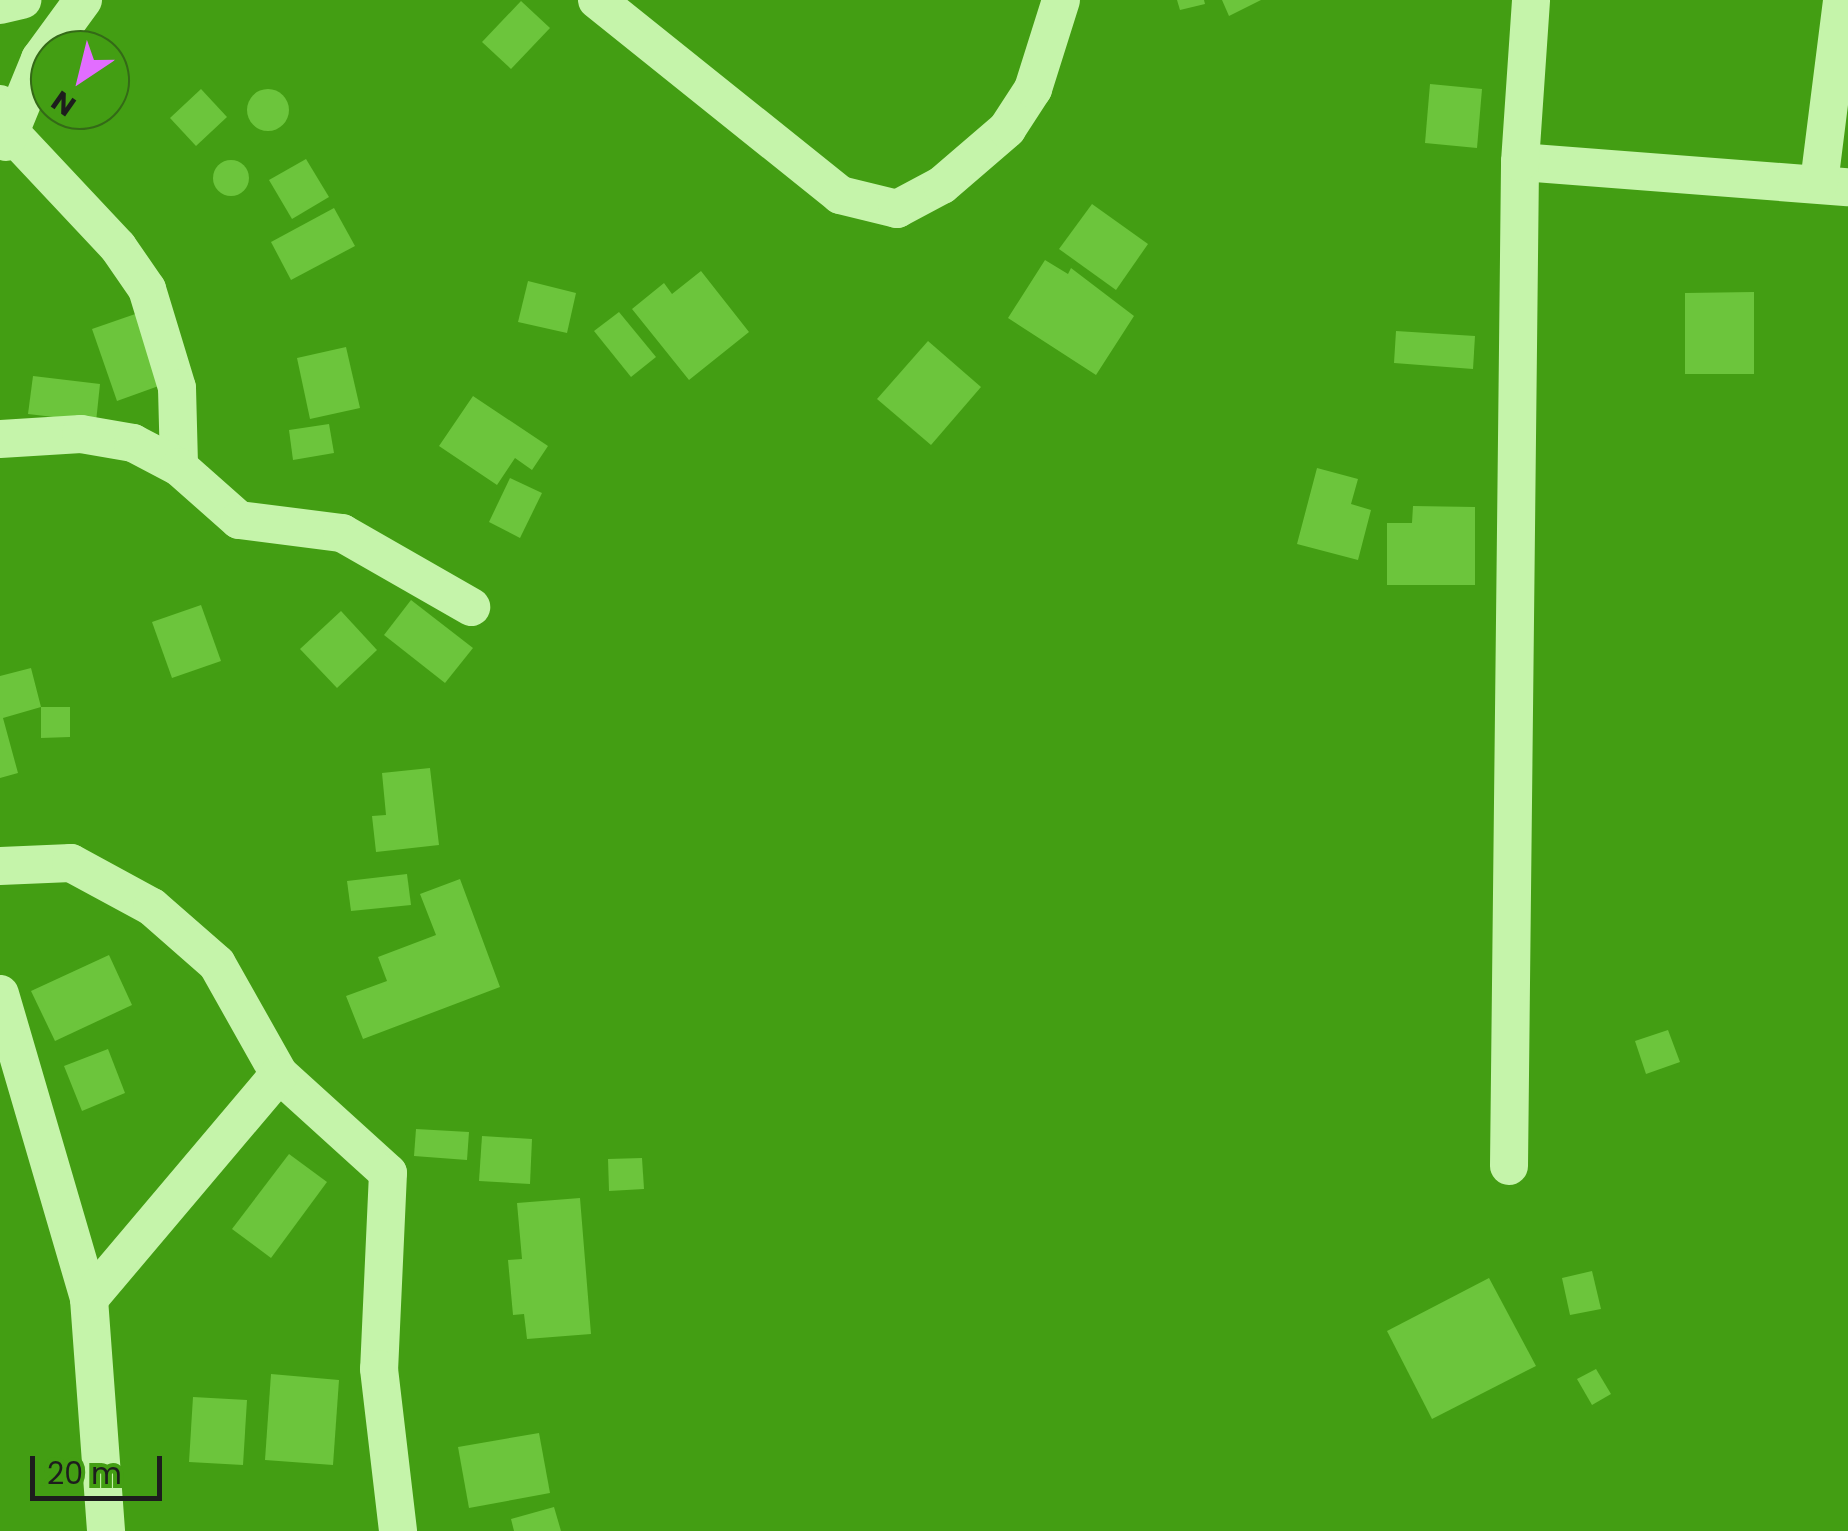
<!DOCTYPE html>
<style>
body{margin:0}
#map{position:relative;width:1848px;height:1531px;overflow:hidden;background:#439e13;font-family:Poppins,sans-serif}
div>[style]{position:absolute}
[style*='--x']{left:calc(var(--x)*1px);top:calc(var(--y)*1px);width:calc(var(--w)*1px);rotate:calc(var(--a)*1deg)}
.building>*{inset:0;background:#6cc53c}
.round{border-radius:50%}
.minor>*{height:38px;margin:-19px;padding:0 19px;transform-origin:19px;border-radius:19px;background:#c5f4aa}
span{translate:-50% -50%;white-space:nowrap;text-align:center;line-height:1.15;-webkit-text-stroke:10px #439e13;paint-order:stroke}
.north{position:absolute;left:30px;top:30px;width:100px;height:100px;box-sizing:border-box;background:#439e13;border:2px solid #346a17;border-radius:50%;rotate:215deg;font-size:28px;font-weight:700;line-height:40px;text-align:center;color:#1d1d1d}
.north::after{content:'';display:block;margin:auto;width:35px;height:45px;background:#e26dff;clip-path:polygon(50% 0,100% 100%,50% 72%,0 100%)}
.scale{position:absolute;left:30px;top:1456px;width:132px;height:45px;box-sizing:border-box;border:5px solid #1d1d1d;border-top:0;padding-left:12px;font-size:30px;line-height:35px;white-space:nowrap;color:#1d1d1d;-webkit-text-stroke:8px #439e13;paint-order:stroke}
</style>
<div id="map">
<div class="building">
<div style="clip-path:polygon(1177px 0,1204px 0,1205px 4px,1180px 10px)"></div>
<div style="clip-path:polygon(1222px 0,1261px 0,1229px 16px)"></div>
<div style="clip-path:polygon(521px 1px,550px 28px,511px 69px,482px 42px)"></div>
<div style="clip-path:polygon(1430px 84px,1482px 89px,1477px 148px,1425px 143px)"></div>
<div style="clip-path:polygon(201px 89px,227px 117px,196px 146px,170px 118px)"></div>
<div class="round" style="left:247px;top:89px;width:42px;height:42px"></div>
<div style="clip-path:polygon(306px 159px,329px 197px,292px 219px,269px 180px)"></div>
<div class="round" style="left:213px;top:160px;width:36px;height:36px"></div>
<div style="clip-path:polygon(1092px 204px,1148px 244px,1116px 290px,1059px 249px)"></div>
<div style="clip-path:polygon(334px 208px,355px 246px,291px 280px,271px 242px)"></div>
<div style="clip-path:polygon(1045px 260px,1068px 274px,1071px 268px,1134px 316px,1096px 375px,1008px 318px)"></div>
<div style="clip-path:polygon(701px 271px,749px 332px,689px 380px,632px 309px,664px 283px,672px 294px)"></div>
<div style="clip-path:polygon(528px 281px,576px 293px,567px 333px,518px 322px)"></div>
<div style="clip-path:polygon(1754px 292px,1754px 374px,1685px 374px,1685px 293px)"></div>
<div style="clip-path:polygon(141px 312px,167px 383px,117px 401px,92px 329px)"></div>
<div style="clip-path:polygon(619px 312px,656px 357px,631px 377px,594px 331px)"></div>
<div style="clip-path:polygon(1396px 331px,1475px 336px,1473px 369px,1394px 363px)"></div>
<div style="clip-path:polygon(928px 341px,981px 387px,931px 445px,877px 399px)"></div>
<div style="clip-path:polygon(346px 347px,360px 408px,310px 419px,297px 358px)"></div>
<div style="clip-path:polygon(33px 376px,100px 384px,96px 422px,28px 414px)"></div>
<div style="clip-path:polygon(473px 396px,548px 446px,532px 470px,515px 458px,497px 485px,439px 446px)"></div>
<div style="clip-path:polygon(329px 424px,334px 453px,293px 460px,289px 430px)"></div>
<div style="clip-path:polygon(1317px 468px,1358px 479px,1351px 504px,1371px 510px,1358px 560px,1297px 544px)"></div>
<div style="clip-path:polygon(510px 478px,542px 493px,520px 538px,489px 522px)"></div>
<div style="clip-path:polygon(1413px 506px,1475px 507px,1475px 585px,1387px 585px,1387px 523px,1412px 523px)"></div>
<div style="clip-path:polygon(411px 600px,473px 648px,445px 683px,384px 635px)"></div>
<div style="clip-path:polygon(201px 605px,221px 661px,172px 678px,152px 622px)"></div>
<div style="clip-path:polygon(341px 611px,377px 650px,337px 688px,300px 649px)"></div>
<div style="clip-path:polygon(31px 668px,41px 707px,3px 718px,18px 773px,0 778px,0 676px)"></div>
<div style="clip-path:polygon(41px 707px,70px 707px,70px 737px,41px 738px)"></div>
<div style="clip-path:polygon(430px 768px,439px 845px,376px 852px,372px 816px,386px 815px,382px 773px)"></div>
<div style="clip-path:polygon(407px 874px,411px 905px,351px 911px,347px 881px)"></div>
<div style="clip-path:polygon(460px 879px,500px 987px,363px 1039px,346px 996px,387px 981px,378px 957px,436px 935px,420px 894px)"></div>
<div style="clip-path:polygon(109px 955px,132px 1005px,55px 1041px,31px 991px)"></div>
<div style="clip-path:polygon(1668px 1030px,1680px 1062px,1646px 1074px,1635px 1041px)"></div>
<div style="clip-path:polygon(108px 1049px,125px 1093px,82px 1111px,64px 1066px)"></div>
<div style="clip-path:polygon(416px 1129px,469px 1132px,467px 1160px,414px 1156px)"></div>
<div style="clip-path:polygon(482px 1136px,532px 1139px,530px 1184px,479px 1181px)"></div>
<div style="clip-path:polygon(289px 1154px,327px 1182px,271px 1258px,232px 1229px)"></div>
<div style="clip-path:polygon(642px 1158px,644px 1189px,609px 1191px,608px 1159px)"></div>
<div style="clip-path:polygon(580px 1198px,591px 1334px,527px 1339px,524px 1314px,513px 1315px,508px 1260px,522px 1259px,517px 1203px)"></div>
<div style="clip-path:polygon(1592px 1271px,1601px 1309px,1570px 1315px,1562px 1278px)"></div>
<div style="clip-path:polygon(1489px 1278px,1536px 1366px,1432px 1419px,1387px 1331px)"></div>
<div style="clip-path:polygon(1596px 1369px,1611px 1394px,1592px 1405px,1577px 1379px)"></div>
<div style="clip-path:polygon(271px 1374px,339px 1380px,333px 1465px,265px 1460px)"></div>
<div style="clip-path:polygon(193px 1397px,247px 1400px,243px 1465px,189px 1462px)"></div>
<div style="clip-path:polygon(539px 1433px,550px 1493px,469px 1508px,458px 1447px)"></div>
<div style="clip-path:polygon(554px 1507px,561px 1531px,514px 1531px,511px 1519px)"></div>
</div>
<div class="minor">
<div style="--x:597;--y:0;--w:312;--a:38.7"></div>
<div style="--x:840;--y:195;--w:59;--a:13.8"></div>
<div style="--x:897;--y:209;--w:51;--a:-28.1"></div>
<div style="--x:942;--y:185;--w:86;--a:-40.7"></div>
<div style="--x:1007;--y:129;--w:48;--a:-57"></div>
<div style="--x:1033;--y:89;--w:93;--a:-72.5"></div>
<div style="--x:0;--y:5;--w:23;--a:-13"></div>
<div style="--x:0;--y:104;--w:31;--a:69"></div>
<div style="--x:11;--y:133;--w:156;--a:46.8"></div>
<div style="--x:118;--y:247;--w:51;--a:55.4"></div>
<div style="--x:147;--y:289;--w:103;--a:73.1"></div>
<div style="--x:177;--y:388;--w:79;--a:88.5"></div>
<div style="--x:6;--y:142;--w:90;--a:-67.7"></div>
<div style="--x:40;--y:59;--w:73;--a:-53.9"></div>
<div style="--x:1520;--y:162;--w:329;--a:4.4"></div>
<div style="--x:1819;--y:183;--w:184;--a:-82.8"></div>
<div style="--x:0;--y:439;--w:81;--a:-3.5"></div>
<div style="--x:81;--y:434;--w:53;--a:9.8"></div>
<div style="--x:133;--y:443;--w:52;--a:27.6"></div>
<div style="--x:179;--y:467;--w:80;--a:41.5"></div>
<div style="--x:239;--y:520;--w:104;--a:7.2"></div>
<div style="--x:342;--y:533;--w:149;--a:29.8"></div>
<div style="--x:0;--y:866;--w:71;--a:-2.4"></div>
<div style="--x:71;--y:863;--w:92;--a:28.5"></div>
<div style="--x:152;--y:907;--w:86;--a:41.2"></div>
<div style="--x:217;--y:964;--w:126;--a:60.6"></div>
<div style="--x:279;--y:1074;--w:147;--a:42.2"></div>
<div style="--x:388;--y:1173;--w:196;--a:92.6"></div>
<div style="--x:379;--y:1369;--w:163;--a:83.3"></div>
<div style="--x:0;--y:994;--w:318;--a:73.7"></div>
<div style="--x:89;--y:1299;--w:233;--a:85.8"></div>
<div style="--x:1509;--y:1166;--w:1004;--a:-89.37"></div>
<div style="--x:1520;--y:162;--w:162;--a:-86.1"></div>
<div style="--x:89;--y:1299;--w:294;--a:-49.8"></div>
</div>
<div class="north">N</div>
<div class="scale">20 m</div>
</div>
